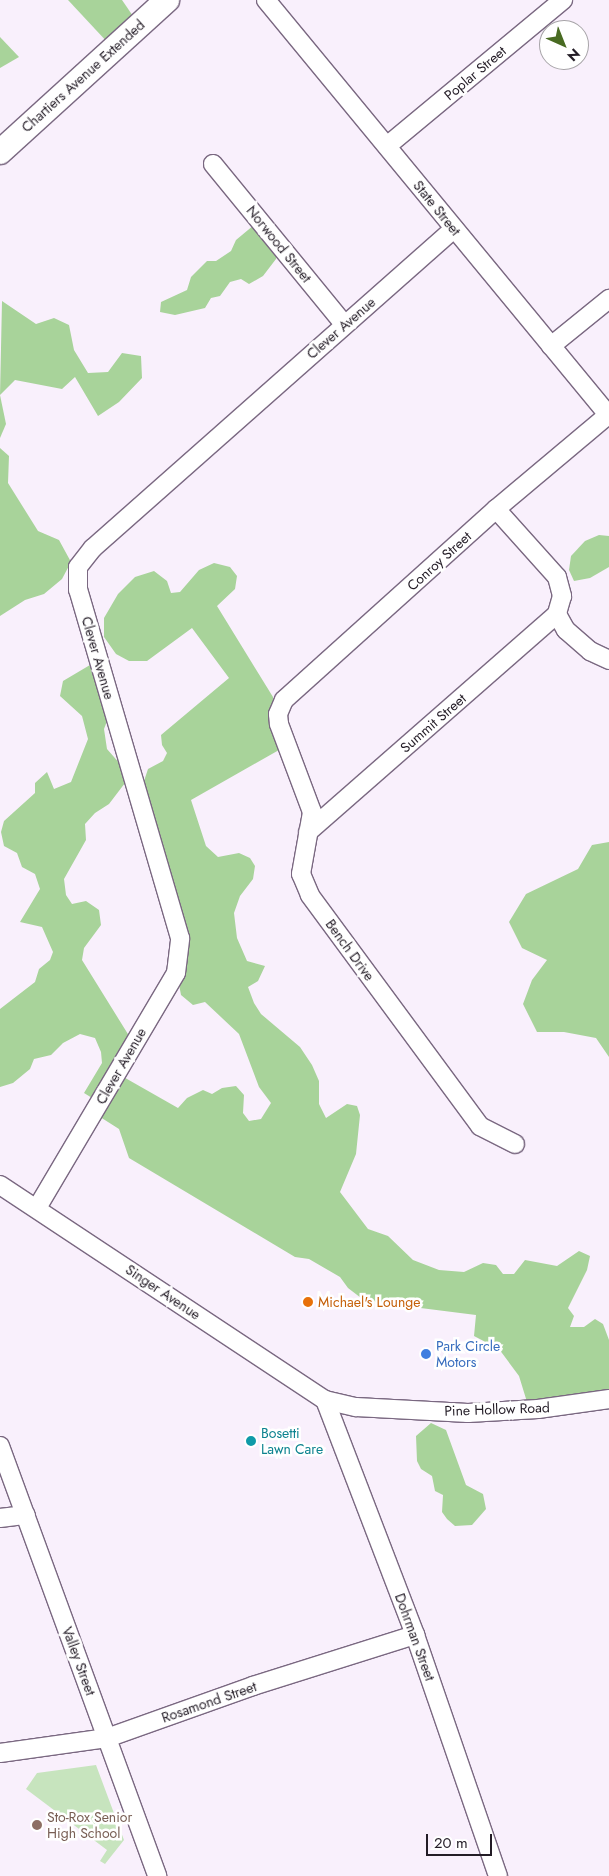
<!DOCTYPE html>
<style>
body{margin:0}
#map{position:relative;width:609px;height:1876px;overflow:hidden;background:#f9f0fc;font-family:Jost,sans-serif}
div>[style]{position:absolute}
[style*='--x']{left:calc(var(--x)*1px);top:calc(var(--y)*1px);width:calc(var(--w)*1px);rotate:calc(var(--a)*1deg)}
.green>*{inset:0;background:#c7e4be}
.forest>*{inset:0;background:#a8d39a}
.roads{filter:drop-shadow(1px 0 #7a6881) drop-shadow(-1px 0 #7a6881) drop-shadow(0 1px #7a6881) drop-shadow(0 -1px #7a6881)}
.street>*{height:18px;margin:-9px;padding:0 9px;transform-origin:9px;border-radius:9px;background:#fff}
.secondary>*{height:24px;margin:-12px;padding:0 12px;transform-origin:12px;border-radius:12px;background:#fff}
.dots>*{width:14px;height:14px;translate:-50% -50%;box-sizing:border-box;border:2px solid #fff;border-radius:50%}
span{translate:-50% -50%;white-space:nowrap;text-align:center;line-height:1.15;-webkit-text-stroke:5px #fff;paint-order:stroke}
.street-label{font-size:14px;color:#231c26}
.food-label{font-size:14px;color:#c56008}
.left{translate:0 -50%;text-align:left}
.shop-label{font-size:14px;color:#366cbe}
.culture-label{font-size:14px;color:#0d838f}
.education-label{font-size:14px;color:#785e54}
.north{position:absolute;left:539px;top:20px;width:50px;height:50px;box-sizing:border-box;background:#fff;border:1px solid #a7a4a8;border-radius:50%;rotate:136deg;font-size:14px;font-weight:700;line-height:20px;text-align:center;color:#231c26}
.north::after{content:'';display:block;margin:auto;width:18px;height:22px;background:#496b22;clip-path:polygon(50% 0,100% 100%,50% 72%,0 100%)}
.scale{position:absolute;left:426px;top:1834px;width:66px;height:22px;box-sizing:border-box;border:2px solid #231c26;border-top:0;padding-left:6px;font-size:15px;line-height:18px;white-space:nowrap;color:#231c26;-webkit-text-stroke:4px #fff;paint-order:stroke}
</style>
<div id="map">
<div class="green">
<div style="clip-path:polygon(96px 1765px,124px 1840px,105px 1864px,100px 1861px,107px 1850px,26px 1789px,37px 1773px)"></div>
</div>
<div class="forest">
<div style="clip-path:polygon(68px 0,122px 0,135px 19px,109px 44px)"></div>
<div style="clip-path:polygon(0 37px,19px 57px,0 68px)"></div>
<div style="clip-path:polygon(254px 225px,278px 248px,276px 259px,263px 276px,249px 284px,241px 279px,230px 282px,220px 296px,211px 298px,205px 308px,175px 315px,160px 312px,161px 302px,187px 290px,191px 277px,207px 261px,216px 261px,231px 251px,236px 240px)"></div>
<div style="clip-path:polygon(2px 301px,36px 324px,54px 318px,69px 325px,74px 350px,88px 373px,108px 372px,122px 353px,141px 356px,142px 378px,119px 402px,98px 416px,75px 377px,62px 389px,15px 380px,0 395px)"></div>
<div style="clip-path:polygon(0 395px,6px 424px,0 438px)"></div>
<div style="clip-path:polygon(0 448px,9px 456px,8px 483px,38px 531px,59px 540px,71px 562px,62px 579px,44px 594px,25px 600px,0 616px)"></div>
<div style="clip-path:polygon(599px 535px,609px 536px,609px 567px,590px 578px,574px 581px,569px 570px,571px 556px,585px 541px)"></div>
<div style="clip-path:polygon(214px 563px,230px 567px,237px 576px,235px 589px,217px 606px,273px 697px,279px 750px,191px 800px,206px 846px,218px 857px,239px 853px,250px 858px,255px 866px,253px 879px,240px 896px,234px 913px,237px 938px,247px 961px,265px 966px,258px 981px,248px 987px,254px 1003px,261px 1014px,300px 1047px,312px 1065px,319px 1081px,319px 1104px,326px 1118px,347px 1104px,357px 1106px,360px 1115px,356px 1154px,340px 1192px,368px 1229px,388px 1236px,413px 1260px,439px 1270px,464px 1272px,483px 1263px,496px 1265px,503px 1274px,514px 1274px,525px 1260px,557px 1266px,579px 1251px,590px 1256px,587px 1270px,568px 1308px,574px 1316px,570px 1327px,584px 1327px,595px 1319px,603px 1324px,609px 1340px,609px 1393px,527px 1402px,519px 1376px,499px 1349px,474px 1336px,476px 1315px,365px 1301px,348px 1288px,340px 1277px,309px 1259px,295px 1257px,129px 1158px,119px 1129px,97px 1115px,120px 1075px,178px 1108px,187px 1098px,203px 1090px,212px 1094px,222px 1088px,236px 1086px,244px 1095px,243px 1113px,249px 1121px,261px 1119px,271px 1103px,259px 1087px,239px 1034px,205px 1002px,193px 1005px,181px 995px,142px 787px,148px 769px,163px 761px,167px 753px,162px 745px,161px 735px,229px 678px,192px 628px,147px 661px,129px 661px,116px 654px,104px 637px,104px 618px,118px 594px,135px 577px,154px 571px,167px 581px,171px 593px,180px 592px,199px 570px)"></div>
<div style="clip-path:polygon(90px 665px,109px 716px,104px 729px,107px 749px,121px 765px,125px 783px,109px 804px,95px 813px,85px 824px,86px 840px,64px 879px,66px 895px,72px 904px,86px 901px,99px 910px,101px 925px,84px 948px,82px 960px,131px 1039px,97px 1101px,84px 1093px,102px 1063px,101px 1052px,95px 1038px,80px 1034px,63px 1043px,51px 1055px,34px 1059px,30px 1069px,13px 1083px,0 1087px,0 1009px,35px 982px,39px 969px,50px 960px,53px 952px,42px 927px,20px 922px,40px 889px,35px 874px,22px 867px,17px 853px,4px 846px,1px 832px,4px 821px,35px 793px,35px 783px,47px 772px,54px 789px,71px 782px,88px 739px,82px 716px,60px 696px,63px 681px)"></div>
<div style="clip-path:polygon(609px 842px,609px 1057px,596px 1038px,564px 1032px,537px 1032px,523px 1004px,532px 980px,547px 960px,522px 948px,509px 922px,526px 894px,578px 869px,592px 845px)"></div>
<div style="clip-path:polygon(431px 1423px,446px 1430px,466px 1485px,483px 1494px,486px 1509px,472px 1525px,455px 1526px,447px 1519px,442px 1512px,443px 1495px,435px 1491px,432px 1476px,421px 1469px,417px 1461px,416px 1436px)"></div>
</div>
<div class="roads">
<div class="street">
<div style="--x:266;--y:0;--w:539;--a:50.49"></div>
<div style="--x:387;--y:146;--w:229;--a:-39.7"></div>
<div style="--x:213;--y:164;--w:207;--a:50.7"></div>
<div style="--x:551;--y:346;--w:75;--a:-39"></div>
<div style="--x:496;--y:509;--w:91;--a:48.1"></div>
<div style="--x:557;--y:577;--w:20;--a:75"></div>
<div style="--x:562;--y:596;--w:19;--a:106"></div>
<div style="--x:557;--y:614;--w:18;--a:61"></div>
<div style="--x:566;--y:630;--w:32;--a:41"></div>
<div style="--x:590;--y:651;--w:21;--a:25"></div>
<div style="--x:308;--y:832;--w:331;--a:-41.2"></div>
<div style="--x:515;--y:1144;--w:39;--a:-153"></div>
<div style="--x:480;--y:1126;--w:287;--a:-126.4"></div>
<div style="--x:310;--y:895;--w:23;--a:-113"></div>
<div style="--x:301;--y:874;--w:63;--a:-79.9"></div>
<div style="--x:312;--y:812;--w:94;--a:-110.6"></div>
<div style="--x:279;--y:724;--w:10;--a:-96"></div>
<div style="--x:278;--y:714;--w:15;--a:-67"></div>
<div style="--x:284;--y:700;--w:285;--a:-42"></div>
<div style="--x:496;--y:509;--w:146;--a:-40"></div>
<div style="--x:0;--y:1185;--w:390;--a:33.5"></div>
<div style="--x:325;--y:1400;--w:32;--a:13"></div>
<div style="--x:356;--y:1407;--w:112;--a:3.1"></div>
<div style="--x:468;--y:1413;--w:70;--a:-3.3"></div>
<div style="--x:538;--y:1409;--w:72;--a:-8"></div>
<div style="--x:37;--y:1208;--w:273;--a:-59.4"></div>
<div style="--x:176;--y:973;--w:35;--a:-83"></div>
<div style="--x:180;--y:938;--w:363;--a:-106.3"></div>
<div style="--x:78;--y:590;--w:23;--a:-90"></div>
<div style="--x:78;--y:567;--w:24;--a:-52"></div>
<div style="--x:93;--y:548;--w:482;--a:-41.5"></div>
<div style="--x:325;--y:1400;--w:252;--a:69"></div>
<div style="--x:415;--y:1635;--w:255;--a:71"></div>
<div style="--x:0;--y:1446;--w:458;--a:69.9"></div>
<div style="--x:0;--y:1518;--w:26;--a:-7"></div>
<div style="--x:0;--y:1753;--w:108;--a:-8"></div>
<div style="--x:107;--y:1738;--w:155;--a:-19.6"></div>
<div style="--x:253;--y:1686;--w:170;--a:-17.5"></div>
</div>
<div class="secondary">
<div style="--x:0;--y:152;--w:226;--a:-42.3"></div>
</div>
</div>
<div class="dots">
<div style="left:308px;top:1302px;background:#e8710a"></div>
<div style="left:426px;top:1354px;background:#3f7fe0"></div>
<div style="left:251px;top:1441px;background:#0f9aa8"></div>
<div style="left:37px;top:1825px;background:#8d6e63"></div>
</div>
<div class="street-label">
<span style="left:475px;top:73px;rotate:-40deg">Poplar Street</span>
<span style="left:83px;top:76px;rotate:-42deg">Chartiers Avenue Extended</span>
<span style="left:437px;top:208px;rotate:51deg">State Street</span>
<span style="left:279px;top:244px;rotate:51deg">Norwood Street</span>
<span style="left:341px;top:328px;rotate:-41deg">Clever Avenue</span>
<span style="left:439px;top:561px;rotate:-42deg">Conroy Street</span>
<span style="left:98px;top:658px;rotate:74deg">Clever Avenue</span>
<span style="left:433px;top:723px;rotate:-41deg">Summit Street</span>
<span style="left:350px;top:950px;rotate:54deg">Bench Drive</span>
<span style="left:121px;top:1066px;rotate:-60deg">Clever Avenue</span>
<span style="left:163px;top:1292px;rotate:34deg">Singer Avenue</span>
<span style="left:497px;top:1409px;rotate:-2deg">Pine Hollow Road</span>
<span style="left:415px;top:1637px;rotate:70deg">Dohrman Street</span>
<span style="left:79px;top:1661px;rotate:70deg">Valley Street</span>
<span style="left:209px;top:1702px;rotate:-19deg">Rosamond Street</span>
</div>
<div class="food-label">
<span class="left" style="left:318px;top:1302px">Michael's Lounge</span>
</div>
<div class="shop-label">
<span class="left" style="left:436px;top:1354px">Park Circle<br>Motors</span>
</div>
<div class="culture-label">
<span class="left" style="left:261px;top:1441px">Bosetti<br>Lawn Care</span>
</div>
<div class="education-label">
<span class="left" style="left:47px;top:1825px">Sto-Rox Senior<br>High School</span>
</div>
<div class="north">N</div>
<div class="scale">20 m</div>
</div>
